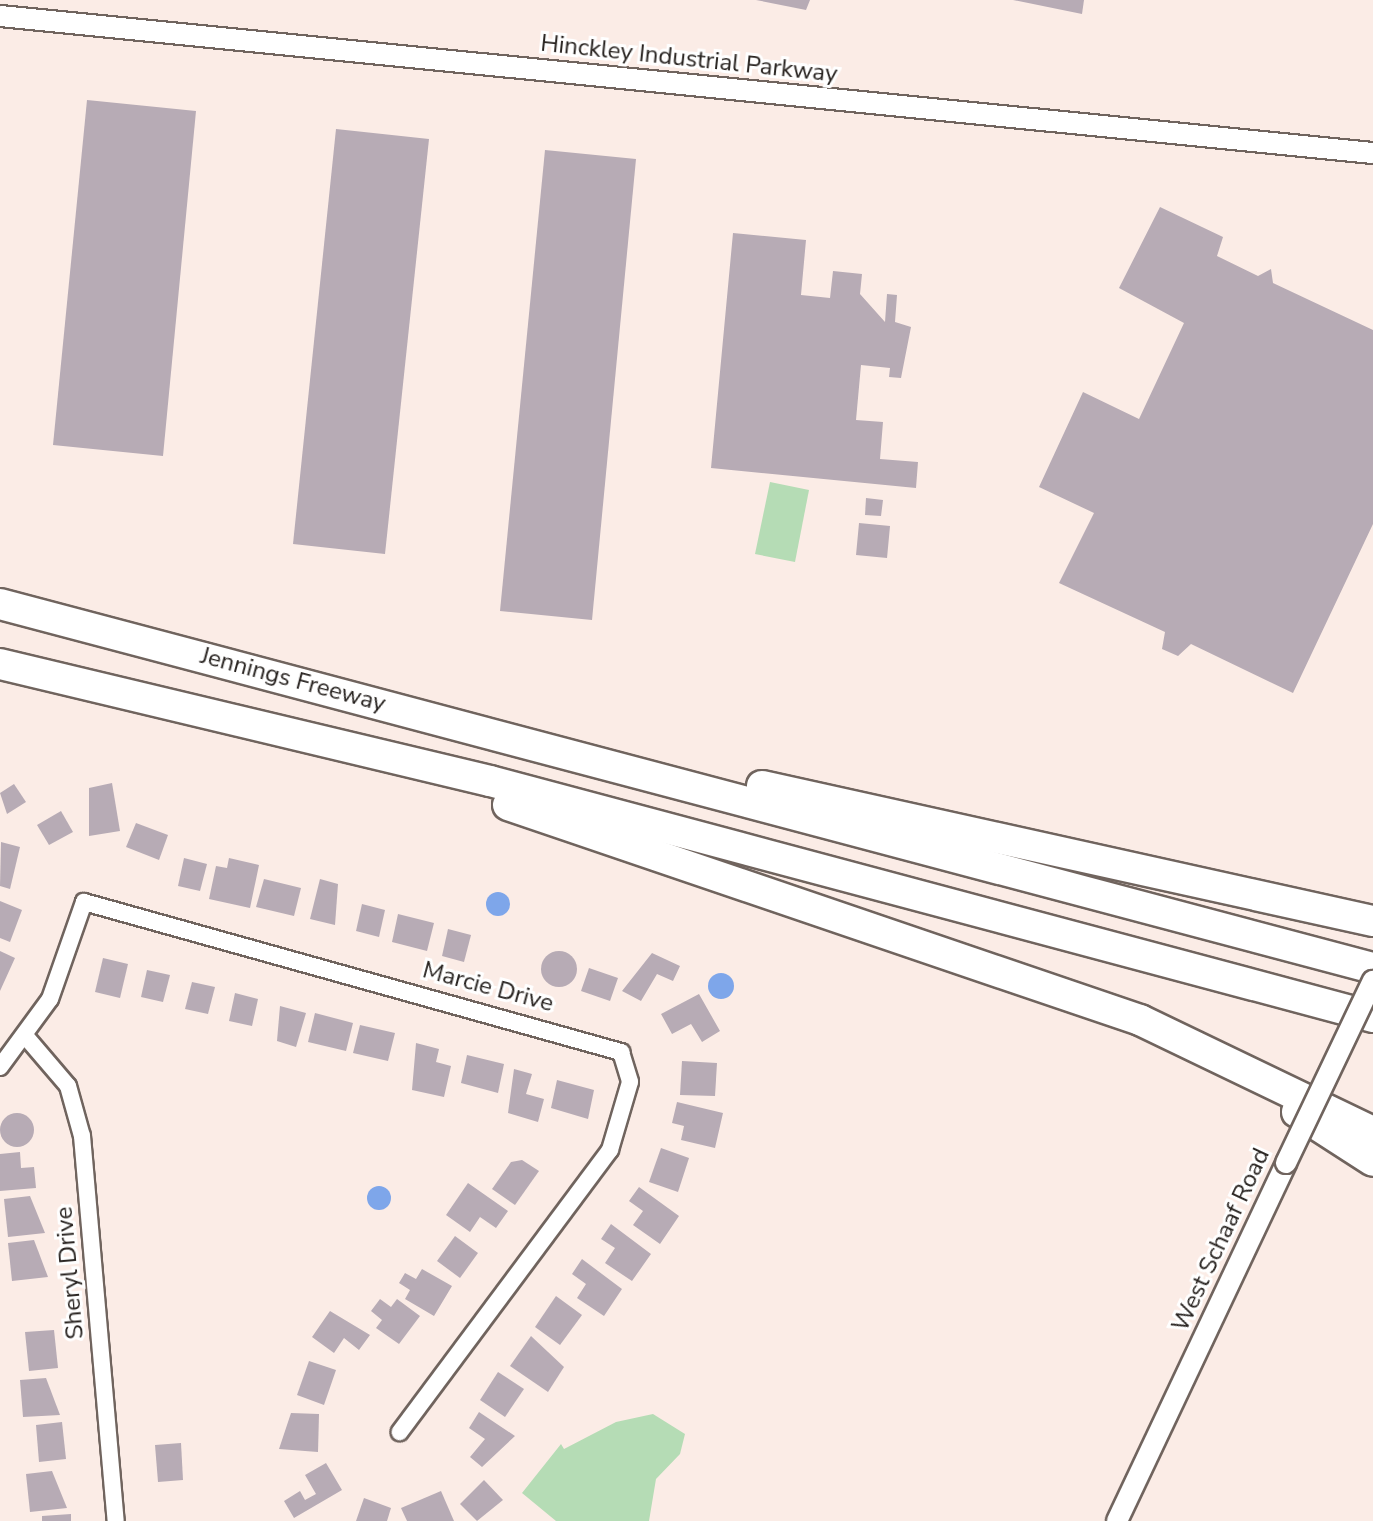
<!DOCTYPE html>
<style>
body{margin:0}
#map{position:relative;width:1373px;height:1521px;overflow:hidden;background:#fbece6;font-family:"Nunito Sans",sans-serif}
div>[style]{position:absolute}
[style*='--x']{left:calc(var(--x)*1px);top:calc(var(--y)*1px);width:calc(var(--w)*1px);rotate:calc(var(--a)*1deg)}
.green>*{inset:0;background:#b5dcb5}
.water>*{inset:0;background:#7ea6ea}
.round{border-radius:50%}
.building>*{inset:0;background:#b7abb5}
.roads{filter:drop-shadow(2px 0 #70645e) drop-shadow(-2px 0 #70645e) drop-shadow(0 2px #70645e) drop-shadow(0 -2px #70645e)}
.minor>*{height:16px;margin:-8px;padding:0 8px;transform-origin:8px;border-radius:8px;background:#fff}
.tertiary>*{height:20px;margin:-10px;padding:0 10px;transform-origin:10px;border-radius:10px;background:#fff}
.motorway>*{height:30px;margin:-15px;padding:0 15px;transform-origin:15px;border-radius:15px;background:#fff}
.bridges{filter:drop-shadow(2px 0 #70645e) drop-shadow(-2px 0 #70645e) drop-shadow(0 2px #70645e) drop-shadow(0 -2px #70645e)}
.tertiary-bridge>*{height:20px;margin:-10px;padding:0 10px;transform-origin:10px;border-radius:10px;background:#fff}
span{translate:-50% -50%;white-space:nowrap;text-align:center;line-height:1.15;-webkit-text-stroke:6px #fff;paint-order:stroke}
.street-label{font-size:24px;color:#26211e}
</style>
<div id="map">
<div class="green">
<div style="clip-path:polygon(770px 482px,809px 490px,795px 562px,755px 554px)"></div>
<div style="clip-path:polygon(653px 1414px,685px 1434px,680px 1454px,656px 1479px,649px 1521px,556px 1521px,522px 1493px,561px 1444px,564px 1449px,616px 1422px)"></div>
</div>
<div class="water">
<div class="round" style="left:486px;top:892px;width:24px;height:24px"></div>
<div class="round" style="left:708px;top:973px;width:26px;height:26px"></div>
<div class="round" style="left:367px;top:1186px;width:24px;height:24px"></div>
</div>
<div class="building">
<div style="clip-path:polygon(756px 0,810px 0,806px 10px)"></div>
<div style="clip-path:polygon(1013px 0,1084px 0,1082px 14px)"></div>
<div style="clip-path:polygon(87px 100px,196px 111px,163px 456px,53px 445px)"></div>
<div style="clip-path:polygon(336px 129px,429px 139px,385px 554px,293px 544px)"></div>
<div style="clip-path:polygon(545px 150px,636px 159px,592px 620px,500px 611px)"></div>
<div style="clip-path:polygon(1160px 207px,1223px 237px,1217px 256px,1258px 276px,1271px 269px,1273px 283px,1373px 330px,1373px 524px,1293px 693px,1191px 644px,1178px 656px,1162px 649px,1165px 632px,1059px 583px,1094px 513px,1039px 487px,1083px 392px,1139px 419px,1184px 323px,1119px 288px)"></div>
<div style="clip-path:polygon(733px 233px,806px 240px,801px 295px,830px 298px,833px 271px,862px 274px,860px 294px,885px 322px,887px 294px,897px 295px,895px 322px,911px 327px,901px 378px,889px 377px,890px 368px,861px 365px,856px 420px,883px 422px,880px 459px,918px 462px,916px 488px,711px 468px)"></div>
<div style="clip-path:polygon(866px 498px,883px 500px,881px 516px,865px 515px)"></div>
<div style="clip-path:polygon(859px 523px,890px 526px,887px 558px,856px 555px)"></div>
<div style="clip-path:polygon(112px 783px,120px 831px,89px 836px,89px 788px)"></div>
<div style="clip-path:polygon(14px 784px,26px 802px,7px 814px,0 793px)"></div>
<div style="clip-path:polygon(61px 811px,73px 832px,49px 845px,37px 825px)"></div>
<div style="clip-path:polygon(136px 823px,168px 835px,159px 860px,126px 847px)"></div>
<div style="clip-path:polygon(1px 842px,20px 847px,10px 889px,0 886px)"></div>
<div style="clip-path:polygon(184px 858px,207px 864px,200px 891px,178px 886px)"></div>
<div style="clip-path:polygon(229px 858px,259px 865px,250px 908px,209px 899px,216px 866px,227px 868px)"></div>
<div style="clip-path:polygon(264px 879px,301px 888px,294px 916px,256px 907px)"></div>
<div style="clip-path:polygon(320px 879px,338px 884px,335px 925px,310px 919px)"></div>
<div style="clip-path:polygon(0 901px,22px 910px,10px 942px,0 938px)"></div>
<div style="clip-path:polygon(362px 904px,385px 910px,379px 937px,356px 931px)"></div>
<div style="clip-path:polygon(398px 914px,434px 923px,427px 951px,392px 942px)"></div>
<div style="clip-path:polygon(448px 929px,471px 935px,464px 962px,442px 956px)"></div>
<div style="clip-path:polygon(0 951px,15px 958px,0 991px)"></div>
<div class="round" style="left:541px;top:951px;width:36px;height:36px"></div>
<div style="clip-path:polygon(652px 953px,680px 966px,673px 981px,657px 974px,641px 1001px,622px 991px)"></div>
<div style="clip-path:polygon(103px 958px,128px 964px,120px 998px,95px 992px)"></div>
<div style="clip-path:polygon(589px 968px,618px 978px,610px 1001px,581px 991px)"></div>
<div style="clip-path:polygon(147px 970px,170px 975px,163px 1002px,141px 997px)"></div>
<div style="clip-path:polygon(192px 982px,215px 987px,208px 1014px,185px 1009px)"></div>
<div style="clip-path:polygon(235px 993px,258px 999px,252px 1026px,229px 1021px)"></div>
<div style="clip-path:polygon(699px 994px,720px 1031px,702px 1042px,691px 1024px,672px 1034px,661px 1014px)"></div>
<div style="clip-path:polygon(280px 1006px,306px 1013px,296px 1047px,277px 1041px)"></div>
<div style="clip-path:polygon(315px 1013px,353px 1023px,346px 1051px,308px 1042px)"></div>
<div style="clip-path:polygon(360px 1025px,395px 1033px,388px 1061px,353px 1053px)"></div>
<div style="clip-path:polygon(416px 1043px,439px 1049px,436px 1062px,451px 1066px,444px 1097px,412px 1090px)"></div>
<div style="clip-path:polygon(467px 1055px,504px 1064px,498px 1093px,461px 1083px)"></div>
<div style="clip-path:polygon(682px 1061px,717px 1063px,715px 1096px,680px 1095px)"></div>
<div style="clip-path:polygon(514px 1069px,532px 1074px,526px 1094px,544px 1099px,538px 1122px,508px 1113px)"></div>
<div style="clip-path:polygon(557px 1080px,594px 1090px,588px 1119px,551px 1108px)"></div>
<div style="clip-path:polygon(677px 1102px,723px 1113px,715px 1148px,681px 1140px,684px 1126px,672px 1123px)"></div>
<div class="round" style="left:0;top:1113px;width:34px;height:34px"></div>
<div style="clip-path:polygon(661px 1148px,689px 1158px,678px 1192px,649px 1182px)"></div>
<div style="clip-path:polygon(20px 1152px,21px 1168px,34px 1167px,36px 1188px,0 1191px,0 1154px)"></div>
<div style="clip-path:polygon(522px 1160px,539px 1171px,515px 1205px,492px 1189px,511px 1162px)"></div>
<div style="clip-path:polygon(468px 1183px,508px 1211px,496px 1228px,480px 1217px,470px 1232px,446px 1215px)"></div>
<div style="clip-path:polygon(639px 1187px,679px 1216px,660px 1244px,633px 1225px,643px 1211px,629px 1201px)"></div>
<div style="clip-path:polygon(30px 1196px,45px 1233px,8px 1237px,4px 1199px)"></div>
<div style="clip-path:polygon(611px 1224px,651px 1254px,632px 1281px,605px 1263px,615px 1248px,601px 1239px)"></div>
<div style="clip-path:polygon(455px 1236px,478px 1253px,460px 1278px,437px 1261px)"></div>
<div style="clip-path:polygon(34px 1240px,48px 1277px,12px 1281px,8px 1243px)"></div>
<div style="clip-path:polygon(582px 1259px,622px 1289px,604px 1316px,577px 1298px,586px 1284px,572px 1274px)"></div>
<div style="clip-path:polygon(422px 1269px,452px 1286px,434px 1316px,405px 1299px,410px 1290px,399px 1283px,405px 1273px,416px 1279px)"></div>
<div style="clip-path:polygon(556px 1296px,582px 1315px,560px 1345px,535px 1327px)"></div>
<div style="clip-path:polygon(380px 1299px,391px 1307px,397px 1299px,420px 1316px,399px 1344px,376px 1328px,382px 1320px,371px 1311px)"></div>
<div style="clip-path:polygon(330px 1311px,370px 1335px,359px 1350px,344px 1338px,334px 1353px,312px 1337px)"></div>
<div style="clip-path:polygon(54px 1330px,58px 1368px,29px 1371px,25px 1332px)"></div>
<div style="clip-path:polygon(531px 1336px,564px 1367px,548px 1392px,510px 1366px)"></div>
<div style="clip-path:polygon(309px 1361px,336px 1370px,324px 1405px,297px 1395px)"></div>
<div style="clip-path:polygon(498px 1372px,524px 1389px,505px 1417px,480px 1400px)"></div>
<div style="clip-path:polygon(46px 1378px,60px 1415px,23px 1417px,20px 1380px)"></div>
<div style="clip-path:polygon(479px 1412px,515px 1436px,482px 1467px,470px 1457px,485px 1439px,469px 1428px)"></div>
<div style="clip-path:polygon(291px 1413px,319px 1414px,318px 1452px,279px 1449px)"></div>
<div style="clip-path:polygon(62px 1422px,66px 1459px,39px 1462px,36px 1425px)"></div>
<div style="clip-path:polygon(181px 1443px,183px 1480px,158px 1482px,155px 1445px)"></div>
<div style="clip-path:polygon(326px 1463px,342px 1490px,294px 1518px,284px 1501px,300px 1491px,305px 1500px,316px 1494px,305px 1475px)"></div>
<div style="clip-path:polygon(52px 1471px,67px 1508px,30px 1512px,26px 1474px)"></div>
<div style="clip-path:polygon(484px 1480px,503px 1500px,477px 1521px,460px 1504px)"></div>
<div style="clip-path:polygon(441px 1491px,454px 1521px,407px 1521px,401px 1508px)"></div>
<div style="clip-path:polygon(364px 1498px,391px 1508px,387px 1521px,356px 1521px)"></div>
<div style="clip-path:polygon(71px 1514px,71px 1521px,42px 1521px,42px 1516px)"></div>
</div>
<div class="roads">
<div class="minor">
<div style="--x:27;--y:1038;--w:63;--a:49.5"></div>
<div style="--x:68;--y:1086;--w:52;--a:74.4"></div>
<div style="--x:82;--y:1136;--w:386;--a:85"></div>
<div style="--x:0;--y:1067;--w:84;--a:-53.7"></div>
<div style="--x:50;--y:999;--w:103;--a:-70.7"></div>
<div style="--x:84;--y:902;--w:558;--a:15.61"></div>
<div style="--x:621;--y:1052;--w:31;--a:73"></div>
<div style="--x:630;--y:1082;--w:71;--a:106.4"></div>
<div style="--x:610;--y:1150;--w:352;--a:126.7"></div>
</div>
<div class="tertiary">
<div style="--x:0;--y:16;--w:1380;--a:5.7"></div>
<div style="--x:1117;--y:1521;--w:396;--a:-64.7"></div>
</div>
<div class="motorway">
<div style="--x:0;--y:604;--w:1420;--a:14.85"></div>
<div style="--x:0;--y:664;--w:504;--a:13.43"></div>
<div style="--x:490;--y:781;--w:914;--a:14.96"></div>
<div style="--x:762;--y:786;--w:626;--a:12.46"></div>
<div style="--x:508;--y:805;--w:668;--a:18.79"></div>
<div style="--x:1140;--y:1020;--w:259;--a:25.7"></div>
<div style="--x:1297;--y:1112;--w:90;--a:32.8"></div>
</div>
</div>
<div class="bridges">
<div class="tertiary-bridge">
<div style="--x:1286;--y:1163;--w:202;--a:-64.5"></div>
</div>
</div>
<div class="street-label">
<span style="left:689px;top:59px;rotate:6deg">Hinckley Industrial Parkway</span>
<span style="left:293px;top:680px;rotate:15deg">Jennings Freeway</span>
<span style="left:488px;top:987px;rotate:15deg">Marcie Drive</span>
<span style="left:1221px;top:1240px;rotate:-65deg">West Schaaf Road</span>
<span style="left:70px;top:1273px;rotate:-95deg">Sheryl Drive</span>
</div>
</div>
